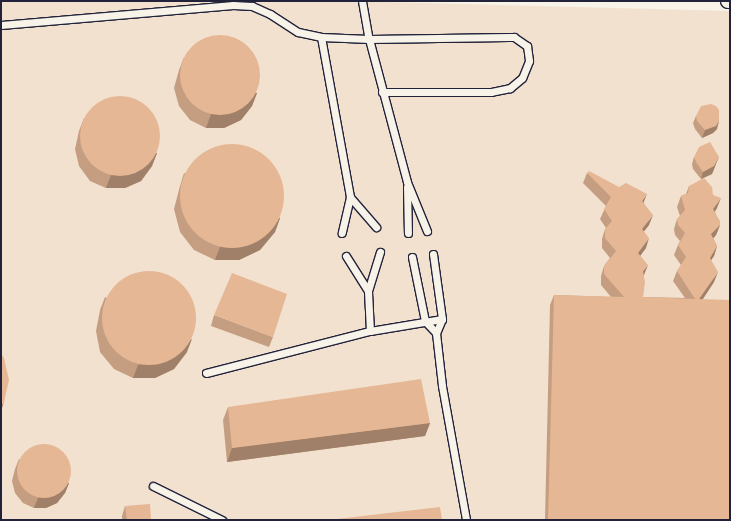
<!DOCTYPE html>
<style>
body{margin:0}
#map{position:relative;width:731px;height:521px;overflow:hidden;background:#f7f3e8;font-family:"Patrick Hand",sans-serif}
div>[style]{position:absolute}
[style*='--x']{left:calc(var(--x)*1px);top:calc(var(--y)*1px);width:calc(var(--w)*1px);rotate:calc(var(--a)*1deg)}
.built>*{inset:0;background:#f2e1cf}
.roads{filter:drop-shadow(1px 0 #22223b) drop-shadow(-1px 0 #22223b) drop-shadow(0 1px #22223b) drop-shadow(0 -1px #22223b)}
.service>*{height:7px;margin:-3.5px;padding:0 3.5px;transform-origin:3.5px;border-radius:3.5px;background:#f7f3e8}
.minor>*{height:14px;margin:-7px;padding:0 7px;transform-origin:7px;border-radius:7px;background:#f7f3e8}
.wall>*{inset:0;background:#c59d80}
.shaded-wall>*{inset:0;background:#a08068}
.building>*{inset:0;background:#e5b795}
.round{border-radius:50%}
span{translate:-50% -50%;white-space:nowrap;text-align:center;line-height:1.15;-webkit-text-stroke:4px #f7f3e8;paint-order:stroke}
.frame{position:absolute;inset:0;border:2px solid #22223b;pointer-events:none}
</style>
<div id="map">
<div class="built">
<div style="clip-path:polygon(1px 1px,345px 1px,730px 11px,730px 520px,1px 520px)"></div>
</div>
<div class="roads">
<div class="service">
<div style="--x:362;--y:1;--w:39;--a:80"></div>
<div style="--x:369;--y:39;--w:148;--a:75.1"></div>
<div style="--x:407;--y:182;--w:53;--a:67.8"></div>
<div style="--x:1;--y:25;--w:233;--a:-4.9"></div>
<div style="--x:233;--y:5;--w:19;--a:3"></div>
<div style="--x:252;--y:6;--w:20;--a:24"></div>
<div style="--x:270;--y:14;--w:33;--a:33"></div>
<div style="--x:298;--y:32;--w:24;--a:12"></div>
<div style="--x:321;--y:37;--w:48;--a:2.4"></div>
<div style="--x:369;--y:39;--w:145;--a:-0.8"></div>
<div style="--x:514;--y:37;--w:16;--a:35"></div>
<div style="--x:527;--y:46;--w:15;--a:82"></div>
<div style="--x:529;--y:61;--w:18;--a:112"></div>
<div style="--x:522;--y:78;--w:16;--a:140"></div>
<div style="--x:510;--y:88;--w:19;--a:168"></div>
<div style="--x:491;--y:92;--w:109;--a:180"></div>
<div style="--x:321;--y:37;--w:163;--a:79.7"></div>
<div style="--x:350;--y:197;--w:37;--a:103"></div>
<div style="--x:407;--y:187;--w:46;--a:88.8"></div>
<div style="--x:350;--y:197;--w:40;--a:49"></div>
<div style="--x:433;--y:254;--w:66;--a:82.1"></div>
<div style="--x:442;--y:319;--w:15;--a:113"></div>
<div style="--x:436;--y:333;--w:53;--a:83.5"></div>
<div style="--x:442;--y:386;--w:136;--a:79.8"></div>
<div style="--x:346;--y:256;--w:41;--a:57.8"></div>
<div style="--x:412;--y:257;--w:65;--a:78.5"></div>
<div style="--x:425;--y:321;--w:16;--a:47"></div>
<div style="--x:370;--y:331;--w:40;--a:-92.9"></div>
<div style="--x:368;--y:291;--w:41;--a:-72.9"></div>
<div style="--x:206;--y:373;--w:169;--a:-14.4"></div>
<div style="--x:370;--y:331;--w:73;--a:-9.5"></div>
<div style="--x:153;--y:486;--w:77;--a:26.2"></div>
</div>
<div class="minor">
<div style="--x:728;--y:1;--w:2;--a:0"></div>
</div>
</div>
<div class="wall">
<div style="clip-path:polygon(184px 57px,257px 93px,252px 106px,241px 120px,224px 128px,206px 128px,190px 120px,179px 106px,174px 88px,179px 70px)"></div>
<div style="clip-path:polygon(696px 116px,717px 129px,713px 133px,702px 138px,695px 129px,693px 123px)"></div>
<div style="clip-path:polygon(84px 118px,157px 153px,152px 166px,141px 181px,125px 188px,106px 188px,90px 181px,79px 166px,75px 149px,79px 131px)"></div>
<div style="clip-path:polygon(694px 157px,716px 164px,712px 174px,701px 179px,693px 169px,692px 164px)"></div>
<div style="clip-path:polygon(184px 173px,280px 218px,275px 232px,260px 250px,239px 260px,215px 260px,194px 250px,180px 232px,174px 209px,180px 186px)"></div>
<div style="clip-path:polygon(587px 173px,644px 203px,649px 225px,644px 231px,646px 248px,640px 255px,644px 275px,643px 297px,685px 298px,673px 281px,677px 271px,681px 265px,674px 255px,678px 245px,680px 241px,675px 235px,674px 229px,677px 219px,680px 216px,677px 207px,681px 196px,686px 194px,689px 186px,713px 195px,717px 208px,715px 212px,720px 225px,716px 235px,713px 238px,717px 246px,714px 256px,711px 260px,714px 282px,703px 299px,730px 520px,545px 520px,550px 305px,554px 295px,611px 297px,601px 285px,601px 276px,604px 266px,610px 258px,602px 248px,602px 239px,605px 229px,606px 228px,600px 219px,606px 206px,583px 183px)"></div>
<div style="clip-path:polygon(105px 297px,187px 352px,174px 369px,155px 378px,133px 378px,114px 369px,100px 352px,96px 331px,100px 310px)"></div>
<div style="clip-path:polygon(214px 315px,273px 337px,269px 347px,211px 326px)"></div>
<div style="clip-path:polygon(228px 407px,430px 423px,425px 436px,227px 462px,223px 420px)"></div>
<div style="clip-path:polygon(19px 459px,69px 483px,65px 493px,57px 503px,46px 508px,34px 508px,23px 503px,15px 493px,12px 481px,15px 469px)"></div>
<div style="clip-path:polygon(125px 506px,151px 520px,122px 520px,122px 516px)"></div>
</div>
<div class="shaded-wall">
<div style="clip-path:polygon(257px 93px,252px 106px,241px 120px,224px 128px,206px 128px,211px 114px)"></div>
<div style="clip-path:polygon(719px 121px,717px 129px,713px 133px,702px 138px,705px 130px)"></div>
<div style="clip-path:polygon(157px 153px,152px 166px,141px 181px,125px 188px,106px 188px,111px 175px)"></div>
<div style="clip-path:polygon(719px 157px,716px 164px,712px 174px,701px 179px,703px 172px)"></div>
<div style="clip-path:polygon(647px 194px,643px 204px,642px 201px)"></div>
<div style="clip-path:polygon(721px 198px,717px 208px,709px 219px,713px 209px)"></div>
<div style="clip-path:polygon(653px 215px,649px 225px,638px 239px,642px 229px)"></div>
<div style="clip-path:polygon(280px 218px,275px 232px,260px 250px,239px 260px,215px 260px,220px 247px)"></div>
<div style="clip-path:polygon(720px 225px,716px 235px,708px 245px,711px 234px)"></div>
<div style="clip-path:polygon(649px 238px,646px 248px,635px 263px,638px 253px)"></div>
<div style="clip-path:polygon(717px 246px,714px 256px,706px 268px,710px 258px)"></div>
<div style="clip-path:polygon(648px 265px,644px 275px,640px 282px,643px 271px)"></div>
<div style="clip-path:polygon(718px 272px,714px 282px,696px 309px,699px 299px)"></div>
<div style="clip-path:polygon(192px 339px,187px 352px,174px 369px,155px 378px,133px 378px,138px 365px)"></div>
<div style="clip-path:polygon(4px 402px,1px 411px,1px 406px)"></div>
<div style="clip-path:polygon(430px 423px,425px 436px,227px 462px,232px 448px)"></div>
<div style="clip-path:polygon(69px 483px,65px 493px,57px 503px,46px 508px,34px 508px,38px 498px)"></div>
</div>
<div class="building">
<div class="round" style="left:180px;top:35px;width:80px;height:80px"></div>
<div class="round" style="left:80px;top:96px;width:80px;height:80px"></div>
<div style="clip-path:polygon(711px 104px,716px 106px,719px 110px,719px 121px,716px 126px,705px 130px,697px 121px,696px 116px,701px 106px)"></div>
<div style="clip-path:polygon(710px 142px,719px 157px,714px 166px,703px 172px,696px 162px,694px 157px,699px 147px)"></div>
<div class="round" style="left:180px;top:144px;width:104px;height:104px"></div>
<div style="clip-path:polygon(589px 171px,619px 187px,626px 183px,647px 194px,642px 201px,653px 215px,642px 229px,649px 238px,638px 253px,648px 265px,643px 271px,645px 282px,643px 297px,695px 299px,677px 271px,686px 257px,678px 245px,685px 233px,678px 225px,677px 219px,685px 210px,681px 196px,688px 193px,689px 186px,704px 178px,712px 187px,713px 195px,721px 198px,713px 209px,720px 221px,720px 225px,711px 234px,717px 246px,710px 258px,718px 272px,699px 299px,730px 300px,730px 520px,548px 520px,554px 295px,624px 297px,604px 274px,604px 266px,616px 251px,605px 238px,605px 229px,612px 221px,604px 209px,611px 197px,587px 173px)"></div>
<div class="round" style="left:102px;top:271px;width:94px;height:94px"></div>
<div style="clip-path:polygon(232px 273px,287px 294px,273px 337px,214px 315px)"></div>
<div style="clip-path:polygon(1px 354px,4px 358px,9px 380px,4px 402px,1px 406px)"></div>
<div style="clip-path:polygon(421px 379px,430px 423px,232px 448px,228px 407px)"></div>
<div class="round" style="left:17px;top:444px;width:54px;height:54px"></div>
<div style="clip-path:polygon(150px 504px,151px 520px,127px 520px,125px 506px)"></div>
<div style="clip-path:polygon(440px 507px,442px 520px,337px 520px,337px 519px)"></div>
</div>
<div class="frame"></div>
</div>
